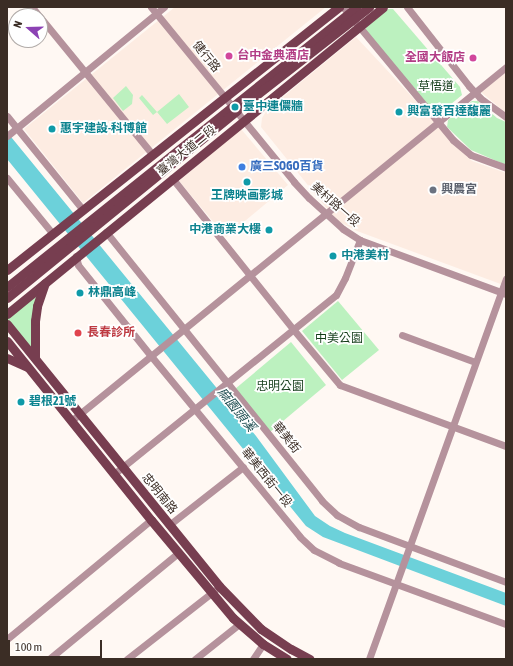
<!DOCTYPE html>
<meta charset="utf-8">
<style>
body{margin:0}
#map{position:relative;width:513px;height:666px;overflow:hidden;background:#fff8f3;font-family:"Asap Condensed","Noto Sans TC",sans-serif}
div>[style]{position:absolute}
[style*='--x']{left:calc(var(--x)*1px);top:calc(var(--y)*1px);width:calc(var(--w)*1px);rotate:calc(var(--a)*1deg)}
.built>*{inset:0;background:#fdece2}
.green>*{inset:0;background:#bcf1bf}
.water>*{inset:0;background:#6cd1da}
.minor>*{height:7px;margin:-3.5px;padding:0 3.5px;transform-origin:3.5px;border-radius:3.5px;background:#b5929c}
.major>*{height:9px;margin:-4.5px;padding:0 4.5px;transform-origin:4.5px;border-radius:4.5px;background:#773e50}
.dots>*{width:11px;height:11px;translate:-50% -50%;box-sizing:border-box;border:2px solid #fff;border-radius:50%}
span{translate:-50% -50%;white-space:nowrap;text-align:center;line-height:1.15;-webkit-text-stroke:3.5px #fff;paint-order:stroke}
.hotel-label{font-size:12px;color:#b23c85;font-weight:700}
.left{translate:0 -50%;text-align:left}
.right{translate:-100% -50%;text-align:right}
.street-label{font-size:12px;color:#3b2d25}
.park-label{font-size:12px;color:#143d1a}
.culture-label{font-size:12px;color:#0d838f;font-weight:700}
.shop-label{font-size:12px;color:#366cbe;font-weight:700}
.worship-label{font-size:12px;color:#5b616d;font-weight:700}
.health-label{font-size:12px;color:#be3a42;font-weight:700}
.water-label{font-size:13px;color:#1c4b4f;font-style:italic}
.frame{position:absolute;inset:0;border:8px solid #3b2d25;pointer-events:none}
.north{position:absolute;left:8px;top:8px;width:40px;height:40px;box-sizing:border-box;background:#fff;border:1px solid #b1aba8;border-radius:50%;rotate:290deg;font-size:11px;font-weight:700;line-height:16px;text-align:center;color:#3b2d25}
.north::after{content:'';display:block;margin:auto;width:14px;height:18px;background:#8c42b4;clip-path:polygon(50% 0,100% 100%,50% 72%,0 100%)}
.scale{position:absolute;left:8px;top:640px;width:94px;height:18px;box-sizing:border-box;border:2px solid #3b2d25;border-top:0;padding-left:5px;font-size:12px;line-height:14px;white-space:nowrap;color:#3b2d25;-webkit-text-stroke:3px #fff;paint-order:stroke}
</style>
<div id="map">
<div class="built">
<div style="clip-path:polygon(175px 7px,326px 7px,83px 203px,24px 129px)"></div>
<div style="clip-path:polygon(356px 37px,472px 161px,506px 173px,506px 286px,357px 231px,336px 220px,261px 127px,262px 118px,267px 110px)"></div>
<div style="clip-path:polygon(506px 72px,506px 113px,481px 92px)"></div>
<div style="clip-path:polygon(241px 129px,288px 185px,226px 237px,179px 181px)"></div>
</div>
<div class="green">
<div style="clip-path:polygon(388px 9px,393px 9px,460px 87px,462px 95px,439px 114px,432px 111px,366px 32px,366px 27px)"></div>
<div style="clip-path:polygon(126px 86px,133px 95px,132px 104px,123px 111px,113px 98px)"></div>
<div style="clip-path:polygon(179px 94px,189px 107px,167px 124px,157px 112px,153px 115px,139px 98px,142px 95px,157px 112px)"></div>
<div style="clip-path:polygon(472px 101px,478px 101px,497px 118px,506px 122px,506px 165px,471px 150px,447px 127px,448px 120px)"></div>
<div style="clip-path:polygon(42px 287px,33px 352px,7px 320px,7px 317px)"></div>
<div style="clip-path:polygon(338px 301px,379px 350px,342px 380px,302px 331px)"></div>
<div style="clip-path:polygon(291px 342px,326px 385px,270px 432px,235px 389px)"></div>
</div>
<div class="water">
<div style="clip-path:polygon(7px 132px,256px 436px,315px 516px,330px 526px,345px 533px,506px 593px,506px 606px,323px 537px,306px 526px,7px 159px)"></div>
</div>
<div class="minor">
<div style="--x:32;--y:7;--w:11;--a:52"></div>
<div style="--x:151;--y:7;--w:226;--a:50.7"></div>
<div style="--x:294;--y:182;--w:22;--a:47"></div>
<div style="--x:309;--y:198;--w:46;--a:42.4"></div>
<div style="--x:343;--y:229;--w:20;--a:33"></div>
<div style="--x:360;--y:240;--w:156;--a:20.3"></div>
<div style="--x:343;--y:7;--w:173;--a:50.4"></div>
<div style="--x:453;--y:140;--w:23;--a:40"></div>
<div style="--x:471;--y:155;--w:37;--a:20"></div>
<div style="--x:407;--y:7;--w:100;--a:51.9"></div>
<div style="--x:469;--y:86;--w:16;--a:47"></div>
<div style="--x:480;--y:98;--w:32;--a:36"></div>
<div style="--x:40;--y:17;--w:178;--a:50.7"></div>
<div style="--x:7;--y:116;--w:121;--a:51"></div>
<div style="--x:7;--y:136;--w:203;--a:-39.4"></div>
<div style="--x:7;--y:178;--w:72;--a:50.6"></div>
<div style="--x:172;--y:178;--w:193;--a:51.3"></div>
<div style="--x:293;--y:329;--w:73;--a:50"></div>
<div style="--x:340;--y:385;--w:177;--a:20.2"></div>
<div style="--x:106;--y:232;--w:345;--a:51.2"></div>
<div style="--x:322;--y:501;--w:21;--a:43"></div>
<div style="--x:337;--y:515;--w:25;--a:29"></div>
<div style="--x:359;--y:527;--w:157;--a:20.5"></div>
<div style="--x:76;--y:256;--w:9;--a:77"></div>
<div style="--x:78;--y:265;--w:117;--a:51.3"></div>
<div style="--x:151;--y:356;--w:234;--a:50.5"></div>
<div style="--x:300;--y:537;--w:19;--a:43"></div>
<div style="--x:314;--y:550;--w:28;--a:27"></div>
<div style="--x:339;--y:563;--w:178;--a:20.1"></div>
<div style="--x:402;--y:335;--w:78;--a:20.3"></div>
<div style="--x:71;--y:421;--w:561;--a:-39.14"></div>
<div style="--x:114;--y:474;--w:285;--a:-38.9"></div>
<div style="--x:336;--y:295;--w:19;--a:-62"></div>
<div style="--x:345;--y:278;--w:41;--a:-68.5"></div>
<div style="--x:169;--y:525;--w:94;--a:-38.1"></div>
<div style="--x:7;--y:639;--w:187;--a:-39.6"></div>
<div style="--x:49;--y:659;--w:167;--a:-39.4"></div>
<div style="--x:127;--y:659;--w:112;--a:-38.1"></div>
<div style="--x:195;--y:659;--w:56;--a:-38.5"></div>
<div style="--x:253;--y:659;--w:18;--a:-56"></div>
<div style="--x:369;--y:659;--w:404;--a:-70.2"></div>
</div>
<div class="major">
<div style="--x:7;--y:270;--w:424;--a:-38.4"></div>
<div style="--x:7;--y:287;--w:448;--a:-38.7"></div>
<div style="--x:7;--y:298;--w:296;--a:-39.2"></div>
<div style="--x:236;--y:111;--w:169;--a:-38"></div>
<div style="--x:7;--y:314;--w:485;--a:-39.2"></div>
<div style="--x:7;--y:324;--w:337;--a:51"></div>
<div style="--x:219;--y:586;--w:60;--a:45.7"></div>
<div style="--x:261;--y:629;--w:36;--a:34"></div>
<div style="--x:291;--y:649;--w:21;--a:28"></div>
<div style="--x:7;--y:341;--w:230;--a:51.2"></div>
<div style="--x:151;--y:520;--w:128;--a:50.1"></div>
<div style="--x:233;--y:618;--w:40;--a:41"></div>
<div style="--x:263;--y:644;--w:28;--a:32"></div>
<div style="--x:7;--y:358;--w:22;--a:24"></div>
<div style="--x:35;--y:358;--w:37;--a:-90"></div>
<div style="--x:35;--y:321;--w:15;--a:-82"></div>
<div style="--x:37;--y:306;--w:24;--a:-71"></div>
</div>
<div class="dots">
<div style="left:229px;top:56px;background:#d1479c"></div>
<div style="left:473px;top:58px;background:#d1479c"></div>
<div style="left:235px;top:107px;background:#0f9aa8"></div>
<div style="left:399px;top:112px;background:#0f9aa8"></div>
<div style="left:52px;top:129px;background:#0f9aa8"></div>
<div style="left:242px;top:167px;background:#3f7fe0"></div>
<div style="left:247px;top:182px;background:#0f9aa8"></div>
<div style="left:433px;top:190px;background:#6b7280"></div>
<div style="left:269px;top:230px;background:#0f9aa8"></div>
<div style="left:333px;top:256px;background:#0f9aa8"></div>
<div style="left:80px;top:293px;background:#0f9aa8"></div>
<div style="left:78px;top:333px;background:#e0444e"></div>
<div style="left:21px;top:402px;background:#0f9aa8"></div>
</div>
<div class="hotel-label">
<span class="left" style="left:237px;top:56px">台中金典酒店</span>
<span class="right" style="left:465px;top:58px">全國大飯店</span>
</div>
<div class="street-label">
<span style="left:206px;top:57px;rotate:51deg">健行路</span>
<span style="left:187px;top:151px;rotate:-39deg">臺灣大道二段</span>
<span style="left:335px;top:205px;rotate:41deg">美村路一段</span>
<span style="left:286px;top:438px;rotate:51deg">華美街</span>
<span style="left:266px;top:478px;rotate:51deg">華美西街一段</span>
<span style="left:159px;top:494px;rotate:51deg">忠明南路</span>
</div>
<div class="park-label">
<span style="left:436px;top:87px">草悟道</span>
<span style="left:339px;top:339px">中美公園</span>
<span style="left:280px;top:387px">忠明公園</span>
</div>
<div class="culture-label">
<span class="left" style="left:243px;top:107px">臺中連儂牆</span>
<span class="left" style="left:407px;top:112px">興富發百達馥麗</span>
<span class="left" style="left:60px;top:129px">惠宇建設-科博館</span>
<span style="left:247px;top:196px">王牌映画影城</span>
<span class="right" style="left:261px;top:230px">中港商業大樓</span>
<span class="left" style="left:341px;top:256px">中港美村</span>
<span class="left" style="left:88px;top:293px">林鼎高峰</span>
<span class="left" style="left:29px;top:402px">碧根21號</span>
</div>
<div class="shop-label">
<span class="left" style="left:250px;top:167px">廣三SOGO百貨</span>
</div>
<div class="worship-label">
<span class="left" style="left:441px;top:190px">興農宮</span>
</div>
<div class="health-label">
<span class="left" style="left:87px;top:333px">長春診所</span>
</div>
<div class="water-label">
<span style="left:236px;top:410px;rotate:51deg">麻園頭溪</span>
</div>
<div class="frame"></div>
<div class="north">N</div>
<div class="scale">100 m</div>
</div>
